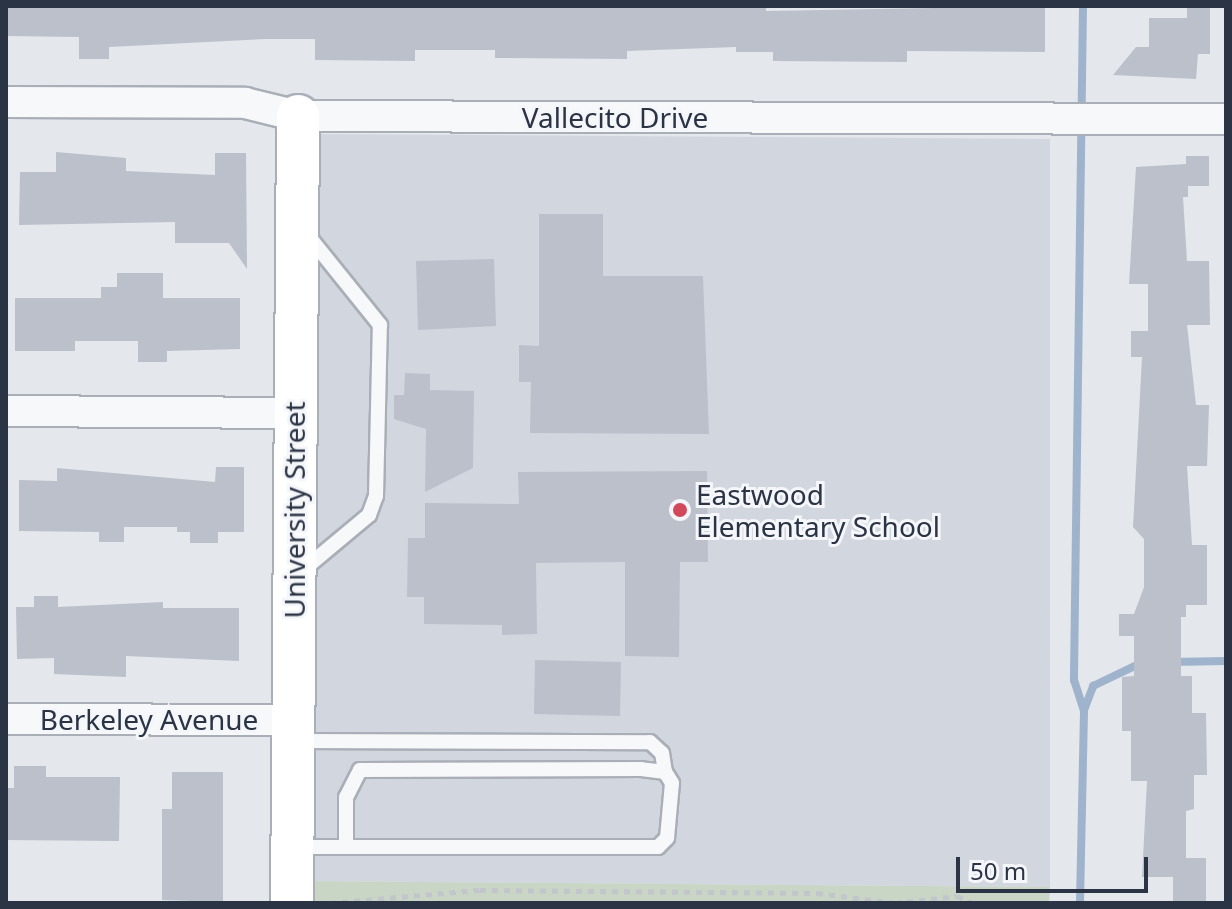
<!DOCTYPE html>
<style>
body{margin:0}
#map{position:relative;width:1232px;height:909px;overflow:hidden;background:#e4e7ec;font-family:"Noto Sans",sans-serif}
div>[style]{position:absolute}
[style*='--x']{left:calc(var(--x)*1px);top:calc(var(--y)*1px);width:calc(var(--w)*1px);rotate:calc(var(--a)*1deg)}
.built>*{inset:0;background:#d2d6de}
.green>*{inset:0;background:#c9d6c5}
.stream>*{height:8px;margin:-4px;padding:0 4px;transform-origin:4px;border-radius:4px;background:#9fb4cc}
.building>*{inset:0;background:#bbc0ca}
.path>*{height:5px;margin-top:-2.5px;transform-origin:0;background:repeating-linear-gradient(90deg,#c2c5cb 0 6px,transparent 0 12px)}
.roads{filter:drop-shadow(2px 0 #a9aeb7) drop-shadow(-2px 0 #a9aeb7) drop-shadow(0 2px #a9aeb7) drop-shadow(0 -2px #a9aeb7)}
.lane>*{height:14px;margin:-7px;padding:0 7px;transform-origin:7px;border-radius:7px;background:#f7f8fa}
.street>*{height:30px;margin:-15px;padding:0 15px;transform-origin:15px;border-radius:15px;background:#f7f8fa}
.secondary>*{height:42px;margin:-21px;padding:0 21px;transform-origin:21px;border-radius:21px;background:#fff}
.dots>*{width:22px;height:22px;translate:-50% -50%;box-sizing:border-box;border:4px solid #f4f6f9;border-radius:50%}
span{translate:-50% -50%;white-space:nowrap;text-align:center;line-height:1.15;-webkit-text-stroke:6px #f4f6f9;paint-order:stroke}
.street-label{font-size:28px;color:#2b3445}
.poi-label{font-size:28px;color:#2b3445}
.left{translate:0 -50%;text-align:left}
.frame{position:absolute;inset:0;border:8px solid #2b3445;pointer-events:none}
.scale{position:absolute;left:956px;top:857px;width:192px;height:36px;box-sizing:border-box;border:4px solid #2b3445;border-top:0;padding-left:10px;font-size:24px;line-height:28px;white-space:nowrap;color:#2b3445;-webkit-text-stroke:6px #f4f6f9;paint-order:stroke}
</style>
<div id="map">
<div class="built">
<div style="clip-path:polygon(312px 134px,1050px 139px,1050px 887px,308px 881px)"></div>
</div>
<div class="green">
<div style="clip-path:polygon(308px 881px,1050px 887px,1049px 903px,308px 903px)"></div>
</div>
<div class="stream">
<div style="--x:1083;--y:6;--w:674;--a:90.77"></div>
<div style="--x:1074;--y:680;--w:32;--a:72"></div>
<div style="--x:1171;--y:662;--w:55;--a:-1"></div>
<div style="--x:1080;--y:903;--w:193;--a:-88.8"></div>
<div style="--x:1084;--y:710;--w:26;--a:-69"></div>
<div style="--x:1093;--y:686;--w:53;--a:-25.6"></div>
</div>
<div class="building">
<div style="clip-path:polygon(6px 6px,766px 6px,766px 11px,1045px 6px,1045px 52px,907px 51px,907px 62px,773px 61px,773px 52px,736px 52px,736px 47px,627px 51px,627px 59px,495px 58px,495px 50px,415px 50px,415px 61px,315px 60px,315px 39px,265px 39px,109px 47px,109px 59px,79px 59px,79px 37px,6px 36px)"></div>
<div style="clip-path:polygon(1187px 6px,1210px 6px,1210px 54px,1198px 54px,1196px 79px,1113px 75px,1136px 47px,1149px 47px,1149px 18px,1187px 18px)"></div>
<div style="clip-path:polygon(56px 152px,126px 158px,126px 171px,215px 175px,215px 153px,246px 153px,247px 269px,229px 243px,175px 243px,175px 222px,19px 225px,20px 172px,56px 172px)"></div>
<div style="clip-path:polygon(1186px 156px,1209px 156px,1209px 186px,1188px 186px,1188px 197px,1183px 197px,1187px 261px,1209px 261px,1210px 325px,1187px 325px,1196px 405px,1209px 405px,1207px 466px,1187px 466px,1192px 545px,1207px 545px,1207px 605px,1186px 605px,1186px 617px,1181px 617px,1181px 676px,1192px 676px,1192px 713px,1206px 713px,1207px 775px,1194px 775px,1194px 809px,1186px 811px,1186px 858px,1206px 858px,1206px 903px,1173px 903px,1173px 877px,1142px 877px,1147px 781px,1131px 781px,1131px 731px,1122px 731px,1122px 677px,1134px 676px,1134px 636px,1119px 636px,1119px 614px,1134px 614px,1144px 587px,1144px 539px,1133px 527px,1142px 357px,1131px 357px,1131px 331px,1148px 331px,1148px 284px,1129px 284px,1136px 167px,1186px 164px)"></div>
<div style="clip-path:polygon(539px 214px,603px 214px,603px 276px,703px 276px,709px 434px,530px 433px,531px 382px,519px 382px,519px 345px,539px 346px)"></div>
<div style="clip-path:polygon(494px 259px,496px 326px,418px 330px,416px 261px)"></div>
<div style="clip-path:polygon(117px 273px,163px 273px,163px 298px,240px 298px,240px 349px,167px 351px,167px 362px,138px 362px,138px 341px,75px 341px,75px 351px,15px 351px,15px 298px,101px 298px,101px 287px,117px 287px)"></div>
<div style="clip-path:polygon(405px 373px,430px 374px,430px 390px,474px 391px,473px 468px,425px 492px,426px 429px,394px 419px,394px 395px,404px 395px)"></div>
<div style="clip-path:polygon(216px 467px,244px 467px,244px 532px,218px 532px,218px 543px,190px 543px,190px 532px,177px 532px,177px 527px,124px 527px,124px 542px,99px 542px,99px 532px,19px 531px,19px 480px,57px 481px,57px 468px,215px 482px)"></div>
<div style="clip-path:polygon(707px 471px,708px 562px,680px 562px,679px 657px,625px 656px,625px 562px,536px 563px,537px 634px,502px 635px,502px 625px,424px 624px,424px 597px,407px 597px,408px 538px,425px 538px,425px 503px,519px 504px,518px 472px)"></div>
<div style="clip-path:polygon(34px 596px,58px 596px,58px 607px,163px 602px,163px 608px,239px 608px,239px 661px,126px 656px,126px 677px,54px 674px,54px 658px,17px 659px,16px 607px,34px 607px)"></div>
<div style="clip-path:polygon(535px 660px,621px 662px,620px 716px,534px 714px)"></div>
<div style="clip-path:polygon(14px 766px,46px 766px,46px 777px,120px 777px,119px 841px,6px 840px,6px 788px,14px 788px)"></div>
<div style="clip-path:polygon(172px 772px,223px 772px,223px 902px,162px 900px,162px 809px,172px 809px)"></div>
</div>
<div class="path">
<div style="--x:330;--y:903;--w:151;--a:-5"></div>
<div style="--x:480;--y:890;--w:337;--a:0.5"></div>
<div style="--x:817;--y:893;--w:79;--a:7.3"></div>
<div style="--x:895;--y:903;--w:62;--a:-6.4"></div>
<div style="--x:957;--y:896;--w:17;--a:24"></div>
</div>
<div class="roads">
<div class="lane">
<div style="--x:303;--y:570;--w:86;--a:-39.8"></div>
<div style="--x:369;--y:515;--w:20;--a:-70"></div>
<div style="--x:376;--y:496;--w:171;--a:-88.7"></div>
<div style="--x:380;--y:325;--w:118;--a:-128.8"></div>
<div style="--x:298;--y:741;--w:352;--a:0.2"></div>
<div style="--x:650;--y:742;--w:16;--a:43"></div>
<div style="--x:662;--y:753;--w:19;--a:81"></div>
<div style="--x:297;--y:847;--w:361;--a:0"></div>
<div style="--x:658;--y:847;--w:13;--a:-45"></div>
<div style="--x:667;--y:838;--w:55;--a:-84.8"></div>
<div style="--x:672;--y:783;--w:13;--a:-122"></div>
<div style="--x:665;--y:772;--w:24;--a:-173"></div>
<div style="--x:641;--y:769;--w:281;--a:179.8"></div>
<div style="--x:360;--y:770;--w:30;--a:117"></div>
<div style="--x:346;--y:797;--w:50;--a:90"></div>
</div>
<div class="street">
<div style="--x:6;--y:102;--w:239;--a:0.2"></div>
<div style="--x:245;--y:103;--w:55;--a:13.8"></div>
<div style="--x:298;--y:116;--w:928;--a:0.19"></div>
<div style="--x:6;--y:411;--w:289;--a:0.4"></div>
<div style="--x:6;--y:719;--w:287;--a:0.2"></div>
</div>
<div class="secondary">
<div style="--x:292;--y:903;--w:787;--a:-89.56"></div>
</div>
</div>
<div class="dots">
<div style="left:680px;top:510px;background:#d1495b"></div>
</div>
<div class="street-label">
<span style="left:615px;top:117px">Vallecito Drive</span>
<span style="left:294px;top:510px;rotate:-90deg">University Street</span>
<span style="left:149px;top:719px">Berkeley Avenue</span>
</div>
<div class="poi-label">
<span class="left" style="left:696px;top:510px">Eastwood<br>Elementary School</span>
</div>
<div class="frame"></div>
<div class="scale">50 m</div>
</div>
